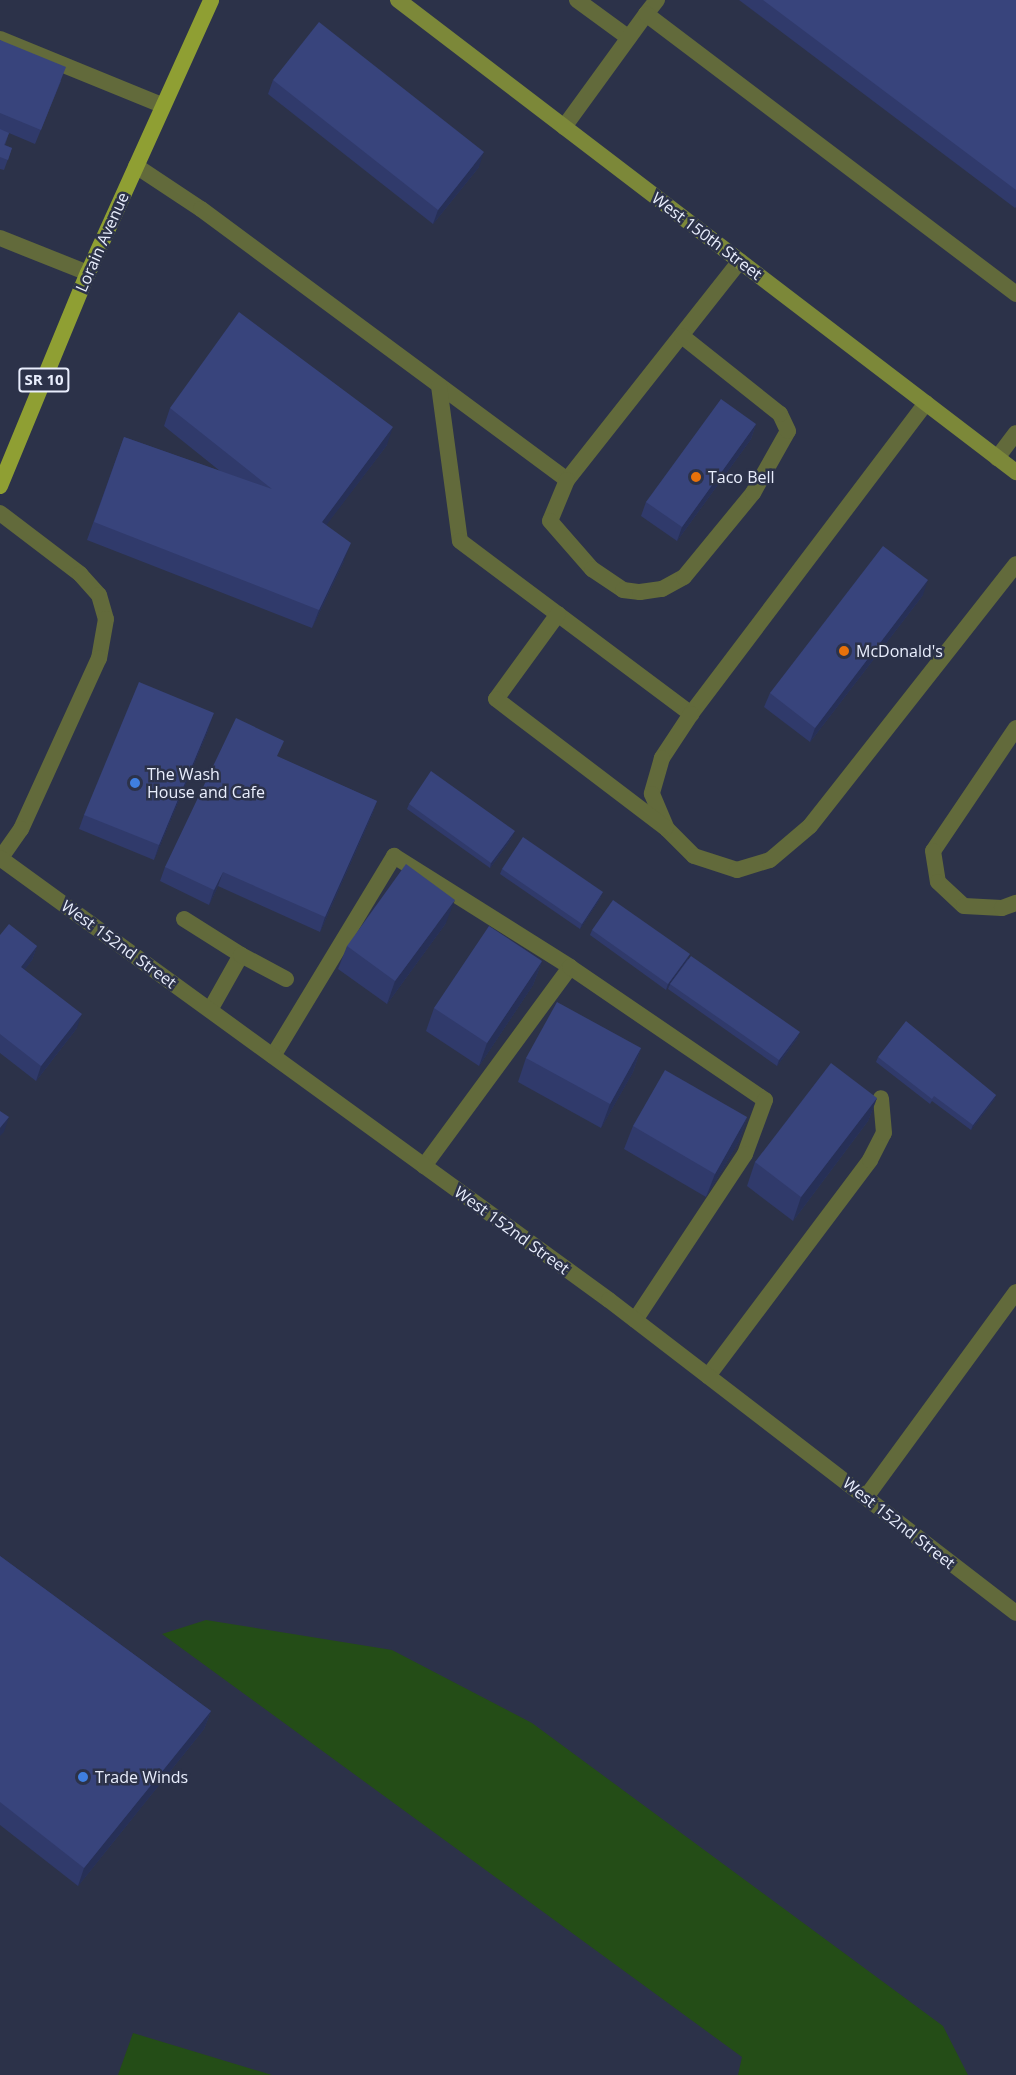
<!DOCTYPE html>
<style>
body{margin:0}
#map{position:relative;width:1016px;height:2075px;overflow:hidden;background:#2c3249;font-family:"Open Sans",sans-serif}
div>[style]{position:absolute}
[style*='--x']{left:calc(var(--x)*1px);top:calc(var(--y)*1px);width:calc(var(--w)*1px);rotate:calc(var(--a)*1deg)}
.green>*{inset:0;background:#244d17}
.service>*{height:16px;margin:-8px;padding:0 8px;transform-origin:8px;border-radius:8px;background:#626a3b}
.minor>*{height:16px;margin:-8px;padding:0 8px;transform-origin:8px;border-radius:8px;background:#626a3b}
.secondary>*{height:16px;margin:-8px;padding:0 8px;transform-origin:8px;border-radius:8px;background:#7c8839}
.primary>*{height:16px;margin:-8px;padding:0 8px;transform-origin:8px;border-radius:8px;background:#8f9f33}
.wall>*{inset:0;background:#303a6b}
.shaded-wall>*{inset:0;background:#273057}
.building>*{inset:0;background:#38447c}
.dots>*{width:16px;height:16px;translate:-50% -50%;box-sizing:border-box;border:3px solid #2c3249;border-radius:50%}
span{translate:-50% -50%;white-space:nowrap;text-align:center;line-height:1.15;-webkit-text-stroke:5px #2c3249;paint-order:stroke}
.shield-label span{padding:2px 4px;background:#2c3249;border:2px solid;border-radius:4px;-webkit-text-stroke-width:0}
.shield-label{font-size:15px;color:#e9eefd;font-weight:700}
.street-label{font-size:16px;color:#e9eefd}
.poi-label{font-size:16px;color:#e9eefd}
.left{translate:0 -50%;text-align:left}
</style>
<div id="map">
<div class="green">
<div style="clip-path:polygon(206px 1620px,392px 1650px,532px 1723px,943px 2026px,968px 2075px,738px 2075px,742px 2057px,162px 1634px)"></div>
<div style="clip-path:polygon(133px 2033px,272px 2075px,118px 2075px)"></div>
</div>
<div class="service">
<div style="--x:577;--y:0;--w:64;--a:36.2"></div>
<div style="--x:646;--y:14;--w:18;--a:-52"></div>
<div style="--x:0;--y:39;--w:175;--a:22.2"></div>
<div style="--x:564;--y:127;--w:140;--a:-54"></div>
<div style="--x:646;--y:14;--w:464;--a:37.1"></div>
<div style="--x:136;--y:166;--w:78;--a:33.5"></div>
<div style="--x:201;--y:209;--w:455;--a:36.5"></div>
<div style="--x:567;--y:480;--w:279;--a:-51.7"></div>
<div style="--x:0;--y:238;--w:95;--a:21.7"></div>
<div style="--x:439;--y:386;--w:156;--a:82.3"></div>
<div style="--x:460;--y:541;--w:289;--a:36.8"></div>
<div style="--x:926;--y:403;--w:390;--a:127.1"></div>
<div style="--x:691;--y:714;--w:53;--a:123.4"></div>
<div style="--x:662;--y:758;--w:37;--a:106"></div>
<div style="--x:652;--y:794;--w:38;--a:67"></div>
<div style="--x:667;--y:829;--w:38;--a:45"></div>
<div style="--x:694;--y:856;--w:45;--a:18"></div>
<div style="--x:737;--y:870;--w:34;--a:-17"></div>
<div style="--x:770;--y:860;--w:52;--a:-40.4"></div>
<div style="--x:810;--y:826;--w:333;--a:-51.8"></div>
<div style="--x:997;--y:458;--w:31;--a:-53"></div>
<div style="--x:567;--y:480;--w:44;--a:112.5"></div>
<div style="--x:550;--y:521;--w:64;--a:48.8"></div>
<div style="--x:592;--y:569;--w:37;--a:34"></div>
<div style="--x:623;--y:590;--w:17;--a:7"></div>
<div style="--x:640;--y:592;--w:22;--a:-8"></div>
<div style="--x:662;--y:589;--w:25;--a:-29"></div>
<div style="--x:684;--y:577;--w:109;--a:-50.6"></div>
<div style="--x:753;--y:493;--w:71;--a:-60.6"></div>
<div style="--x:788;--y:431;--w:19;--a:-115"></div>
<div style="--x:780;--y:414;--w:125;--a:-141.5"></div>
<div style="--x:0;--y:513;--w:101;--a:37.3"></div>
<div style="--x:80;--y:574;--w:28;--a:48"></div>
<div style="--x:99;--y:595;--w:25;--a:74"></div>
<div style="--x:106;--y:619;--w:40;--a:100"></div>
<div style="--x:99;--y:658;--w:188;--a:114.5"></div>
<div style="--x:21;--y:829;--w:35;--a:125"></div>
<div style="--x:558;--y:614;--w:105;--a:126.1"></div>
<div style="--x:496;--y:699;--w:213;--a:37.2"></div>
<div style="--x:1016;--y:728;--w:148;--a:124"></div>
<div style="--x:933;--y:851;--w:31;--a:81"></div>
<div style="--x:938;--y:882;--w:35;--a:43"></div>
<div style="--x:964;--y:906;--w:38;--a:3"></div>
<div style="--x:1002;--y:908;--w:15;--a:-20"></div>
<div style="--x:184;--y:919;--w:67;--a:32.3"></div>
<div style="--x:241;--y:955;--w:63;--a:119.4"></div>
<div style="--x:241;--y:955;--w:51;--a:28.1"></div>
<div style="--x:273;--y:1056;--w:234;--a:-58.8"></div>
<div style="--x:394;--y:856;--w:208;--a:32.2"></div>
<div style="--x:424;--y:1166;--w:247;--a:-53.7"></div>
<div style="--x:570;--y:967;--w:236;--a:34.3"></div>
<div style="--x:765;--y:1100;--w:58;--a:110.3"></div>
<div style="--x:745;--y:1154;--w:199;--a:123.5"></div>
<div style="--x:708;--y:1376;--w:270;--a:-53.1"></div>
<div style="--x:870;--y:1160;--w:30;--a:-63"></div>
<div style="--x:884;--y:1133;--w:35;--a:-95"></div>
<div style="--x:866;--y:1497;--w:254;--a:-53.8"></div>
</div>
<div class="minor">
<div style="--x:0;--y:858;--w:752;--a:35.97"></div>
<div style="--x:609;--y:1300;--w:513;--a:37.56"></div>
</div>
<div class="secondary">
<div style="--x:398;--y:0;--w:778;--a:37.37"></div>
</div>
<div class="primary">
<div style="--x:0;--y:486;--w:230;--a:-67.6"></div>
<div style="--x:88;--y:273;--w:299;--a:-65.7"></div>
</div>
<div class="wall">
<div style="clip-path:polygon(739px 0,1016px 0,1016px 207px,1015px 208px)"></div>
<div style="clip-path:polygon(0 40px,61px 81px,35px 144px,9px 133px,5px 145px,12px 148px,4px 170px,0 169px)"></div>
<div style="clip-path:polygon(273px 80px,479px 167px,433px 224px,268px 94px)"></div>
<div style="clip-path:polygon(170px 408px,387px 445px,326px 525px,344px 561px,312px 628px,87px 540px,124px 437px,220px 471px,164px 426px)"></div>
<div style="clip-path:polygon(756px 424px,751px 439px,677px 541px,641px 516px,646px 502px)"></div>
<div style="clip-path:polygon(923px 595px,810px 742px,764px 707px,770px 693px)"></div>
<div style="clip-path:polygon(209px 728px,154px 860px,79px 829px,84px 815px)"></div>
<div style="clip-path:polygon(278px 757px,377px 801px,372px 815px,320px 932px,218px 886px,209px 905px,160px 881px,165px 867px)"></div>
<div style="clip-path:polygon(409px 804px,513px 836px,490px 868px,407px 809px)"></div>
<div style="clip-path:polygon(502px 869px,601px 897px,580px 929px,500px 874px)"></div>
<div style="clip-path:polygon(446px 923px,387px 1004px,338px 969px,347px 946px)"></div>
<div style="clip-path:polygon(592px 930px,688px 959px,798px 1037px,777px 1066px,668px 989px,670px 984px,666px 990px,590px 935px)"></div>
<div style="clip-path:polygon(0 935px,37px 946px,32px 960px,24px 970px,77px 1028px,36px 1081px,0 1053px)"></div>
<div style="clip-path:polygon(542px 961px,533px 985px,479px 1066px,426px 1031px,434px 1008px)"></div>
<div style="clip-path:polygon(641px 1048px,633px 1072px,601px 1128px,518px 1082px,526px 1058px)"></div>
<div style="clip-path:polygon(878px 1057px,996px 1095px,994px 1100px,971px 1130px,932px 1101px,930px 1104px,876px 1062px)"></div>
<div style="clip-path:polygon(877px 1098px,868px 1121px,793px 1221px,747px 1186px,755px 1162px)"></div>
<div style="clip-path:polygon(747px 1117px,739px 1141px,706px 1197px,624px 1149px,633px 1126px)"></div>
<div style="clip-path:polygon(0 1556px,211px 1711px,204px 1729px,78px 1886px,0 1825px)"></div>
</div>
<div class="shaded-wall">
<div style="clip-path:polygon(484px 152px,479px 167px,433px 224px,438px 210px)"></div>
<div style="clip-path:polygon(756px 424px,751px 439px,677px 541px,682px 527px)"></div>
<div style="clip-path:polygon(393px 427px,387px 445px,315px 540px,322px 522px)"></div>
<div style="clip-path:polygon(351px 543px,344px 561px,312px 628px,319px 610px)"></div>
<div style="clip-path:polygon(928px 580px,923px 595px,810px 742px,815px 728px)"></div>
<div style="clip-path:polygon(214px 713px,209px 728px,154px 860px,159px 845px)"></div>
<div style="clip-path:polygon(377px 801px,372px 815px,320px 932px,325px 917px)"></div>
<div style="clip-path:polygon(515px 831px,513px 836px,490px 868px,491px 863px)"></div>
<div style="clip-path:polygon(223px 872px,218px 886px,209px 905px,214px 890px)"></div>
<div style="clip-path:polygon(603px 892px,601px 897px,580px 929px,582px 924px)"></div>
<div style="clip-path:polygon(455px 900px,446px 923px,387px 1004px,395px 981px)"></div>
<div style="clip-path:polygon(37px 946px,32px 960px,16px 981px,21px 967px)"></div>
<div style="clip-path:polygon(690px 954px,688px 959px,666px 990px,668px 984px)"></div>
<div style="clip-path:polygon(542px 961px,533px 985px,479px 1066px,487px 1043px)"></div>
<div style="clip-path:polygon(82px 1014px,77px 1028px,36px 1081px,41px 1066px)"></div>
<div style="clip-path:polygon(800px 1032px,798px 1037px,777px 1066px,779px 1060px)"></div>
<div style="clip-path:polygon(641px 1048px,633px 1072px,601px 1128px,610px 1104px)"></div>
<div style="clip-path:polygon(996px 1095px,994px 1100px,971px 1130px,973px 1125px)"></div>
<div style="clip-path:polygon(877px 1098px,868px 1121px,793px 1221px,801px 1197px)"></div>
<div style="clip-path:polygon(9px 1117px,4px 1132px,0 1136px,0 1128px)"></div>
<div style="clip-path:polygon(747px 1117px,739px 1141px,706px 1197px,715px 1174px)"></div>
<div style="clip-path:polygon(211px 1711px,204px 1729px,78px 1886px,84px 1868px)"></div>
</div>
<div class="building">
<div style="clip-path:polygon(763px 0,1016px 0,1016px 190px)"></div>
<div style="clip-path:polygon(319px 22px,484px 152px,438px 210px,273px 80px)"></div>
<div style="clip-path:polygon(0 40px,66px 67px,41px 130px,0 113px)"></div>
<div style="clip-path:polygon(0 129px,9px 133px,4px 145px,12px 148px,8px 160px,0 157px)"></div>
<div style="clip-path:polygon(239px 312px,393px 427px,322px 522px,351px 543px,319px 610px,94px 522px,124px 437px,272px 489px,170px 408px)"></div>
<div style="clip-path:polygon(721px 399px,756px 424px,682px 527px,646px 502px)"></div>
<div style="clip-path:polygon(883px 546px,928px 580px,815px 728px,770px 693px)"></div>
<div style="clip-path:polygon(139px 682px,214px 713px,159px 845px,84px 815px)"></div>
<div style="clip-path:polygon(236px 718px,284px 741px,277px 756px,377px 801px,325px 917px,223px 872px,214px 890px,165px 867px)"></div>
<div style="clip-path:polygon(431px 771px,515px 831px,491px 863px,409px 804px)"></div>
<div style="clip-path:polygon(523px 837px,603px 892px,582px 924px,502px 869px)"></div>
<div style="clip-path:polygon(406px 864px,455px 900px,395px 981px,347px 946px)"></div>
<div style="clip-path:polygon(613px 900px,690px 954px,668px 984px,592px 930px)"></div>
<div style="clip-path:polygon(9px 924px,37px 946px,21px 967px,82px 1014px,41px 1066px,0 1034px,0 935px)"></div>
<div style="clip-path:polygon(489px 926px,542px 961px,487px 1043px,434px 1008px)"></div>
<div style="clip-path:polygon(691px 956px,800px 1032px,779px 1060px,670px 984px)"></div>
<div style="clip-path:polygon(557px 1002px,641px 1048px,610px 1104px,526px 1058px)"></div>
<div style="clip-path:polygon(906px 1021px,996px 1095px,973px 1125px,934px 1096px,932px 1099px,878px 1057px)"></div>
<div style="clip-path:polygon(831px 1063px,877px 1098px,801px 1197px,755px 1162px)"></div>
<div style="clip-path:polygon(665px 1070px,747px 1117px,715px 1174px,633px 1126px)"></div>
<div style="clip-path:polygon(0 1111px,9px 1117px,0 1128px)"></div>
<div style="clip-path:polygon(0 1556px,211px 1711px,84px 1868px,0 1802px)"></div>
</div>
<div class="dots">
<div style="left:696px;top:477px;background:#e8710a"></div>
<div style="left:844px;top:651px;background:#e8710a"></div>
<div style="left:135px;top:783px;background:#3f7fe0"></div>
<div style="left:83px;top:1777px;background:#3f7fe0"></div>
</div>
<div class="shield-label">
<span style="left:44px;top:380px">SR 10</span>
</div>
<div class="street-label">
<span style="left:707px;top:236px;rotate:37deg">West 150th Street</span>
<span style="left:102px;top:242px;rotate:-66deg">Lorain Avenue</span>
<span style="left:119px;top:944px;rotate:36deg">West 152nd Street</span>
<span style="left:512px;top:1230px;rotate:36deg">West 152nd Street</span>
<span style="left:899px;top:1523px;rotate:38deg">West 152nd Street</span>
</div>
<div class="poi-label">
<span class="left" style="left:708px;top:477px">Taco Bell</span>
<span class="left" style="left:856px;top:651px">McDonald's</span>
<span class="left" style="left:147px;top:783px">The Wash<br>House and Cafe</span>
<span class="left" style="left:95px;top:1777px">Trade Winds</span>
</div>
</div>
